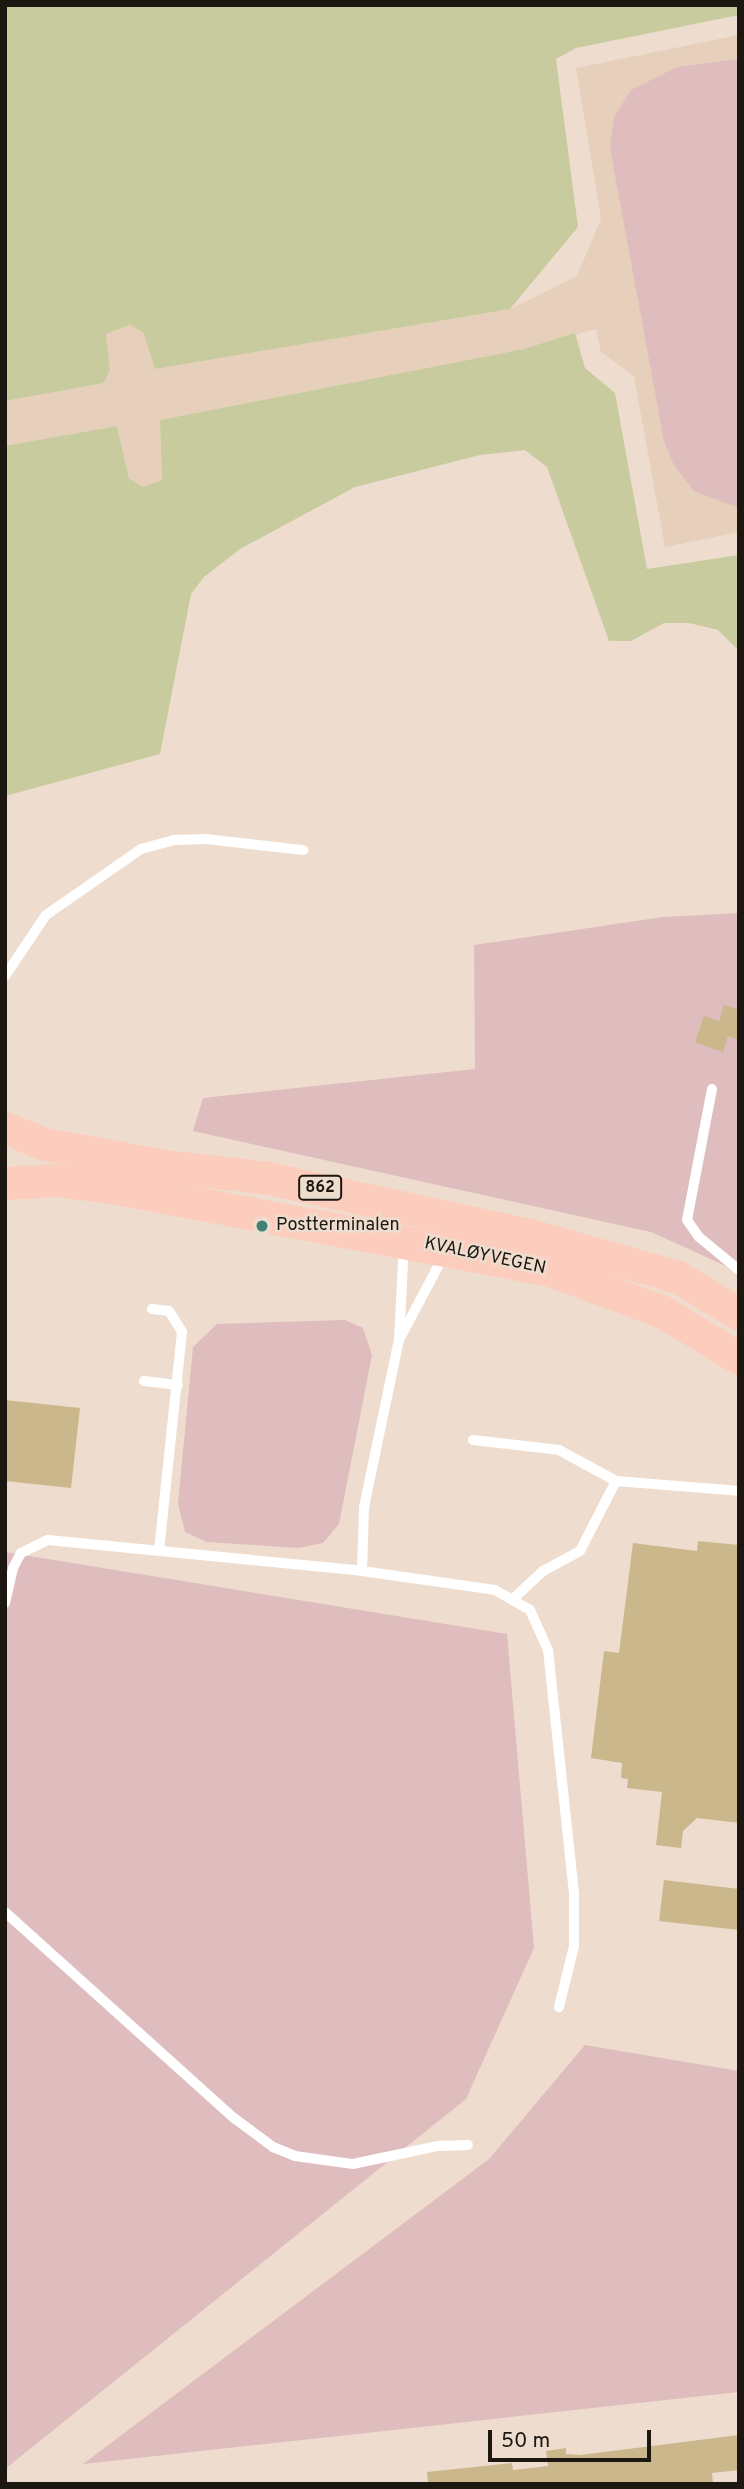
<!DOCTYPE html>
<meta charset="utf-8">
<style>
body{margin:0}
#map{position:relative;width:744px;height:2489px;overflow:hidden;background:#eeddce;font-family:Overpass,sans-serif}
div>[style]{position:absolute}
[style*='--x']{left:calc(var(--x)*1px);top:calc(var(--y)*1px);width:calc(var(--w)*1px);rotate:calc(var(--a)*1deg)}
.built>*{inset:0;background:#e6cfbb}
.green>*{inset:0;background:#dfbcbd}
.water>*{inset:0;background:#c8cb9d}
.building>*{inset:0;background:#cab78b}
.service>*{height:10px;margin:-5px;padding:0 5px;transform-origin:5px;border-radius:5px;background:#fff}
.primary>*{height:33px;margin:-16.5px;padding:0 16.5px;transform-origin:16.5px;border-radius:16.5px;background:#fccdbc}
.dots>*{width:19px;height:19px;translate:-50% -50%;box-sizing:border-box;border:4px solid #eeddce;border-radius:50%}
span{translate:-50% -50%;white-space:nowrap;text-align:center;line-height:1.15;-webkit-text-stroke:5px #eeddce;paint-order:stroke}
.shield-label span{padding:2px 5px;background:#eeddce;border:2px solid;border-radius:5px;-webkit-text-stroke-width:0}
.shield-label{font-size:16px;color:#1d1712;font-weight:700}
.poi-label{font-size:18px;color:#1d1712}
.left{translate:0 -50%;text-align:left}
.street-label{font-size:18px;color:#1d1712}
.frame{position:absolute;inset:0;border:7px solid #1d1712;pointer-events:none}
.scale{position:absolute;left:488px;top:2430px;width:163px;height:32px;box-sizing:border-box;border:4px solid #1d1712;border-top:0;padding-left:9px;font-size:21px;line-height:24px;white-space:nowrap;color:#1d1712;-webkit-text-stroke:5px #eeddce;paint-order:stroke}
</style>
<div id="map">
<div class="built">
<div style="clip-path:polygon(739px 35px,739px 532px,665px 547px,634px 376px,601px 352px,596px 329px,524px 349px,160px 420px,162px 480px,142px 487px,129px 478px,117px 426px,5px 446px,5px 401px,104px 383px,110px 370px,106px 334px,131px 325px,143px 332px,155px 369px,510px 309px,577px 276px,601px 219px,576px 68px)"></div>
</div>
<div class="green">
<div style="clip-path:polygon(739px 59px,739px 508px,694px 491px,674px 465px,664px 441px,610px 148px,614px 117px,631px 90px,677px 67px)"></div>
<div style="clip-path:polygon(739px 913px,739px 1272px,651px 1232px,193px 1131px,203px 1098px,475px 1069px,474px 945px,663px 917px)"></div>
<div style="clip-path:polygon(345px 1320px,363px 1328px,372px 1355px,339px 1524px,323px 1543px,298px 1548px,207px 1542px,185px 1532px,178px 1504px,193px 1347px,217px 1324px)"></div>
<div style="clip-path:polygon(5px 1552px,507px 1634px,534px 1948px,466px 2099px,5px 2469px)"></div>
<div style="clip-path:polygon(585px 2045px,739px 2071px,739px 2392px,83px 2464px,489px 2159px)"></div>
</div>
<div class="water">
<div style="clip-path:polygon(5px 5px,739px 5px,739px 15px,576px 48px,556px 59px,578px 227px,510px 309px,155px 369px,143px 332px,130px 325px,106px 334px,110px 370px,104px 383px,5px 401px)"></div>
<div style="clip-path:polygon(575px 333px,585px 368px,615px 393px,647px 569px,739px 555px,739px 651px,718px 630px,689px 623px,664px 623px,631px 641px,609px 641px,547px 467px,525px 450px,480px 455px,355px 487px,240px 549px,204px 577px,191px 594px,160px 754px,5px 796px,5px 446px,117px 426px,129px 478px,142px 487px,162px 480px,160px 420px,524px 349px)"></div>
</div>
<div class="building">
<div style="clip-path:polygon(724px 1005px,739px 1010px,739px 1040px,728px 1036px,723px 1052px,695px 1042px,704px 1016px,719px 1021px)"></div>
<div style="clip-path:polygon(5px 1400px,80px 1408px,71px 1488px,5px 1481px)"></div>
<div style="clip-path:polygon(698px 1541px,739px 1545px,739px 1823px,697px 1818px,683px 1831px,681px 1848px,656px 1845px,662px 1792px,627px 1788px,628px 1779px,621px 1778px,622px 1763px,591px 1758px,604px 1651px,619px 1653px,633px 1543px,697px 1551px)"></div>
<div style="clip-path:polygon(664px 1880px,739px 1889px,739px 1930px,659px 1921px)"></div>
<div style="clip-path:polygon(739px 2435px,739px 2470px,712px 2473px,713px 2484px,428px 2484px,427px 2472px,512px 2463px,513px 2470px,548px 2466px,546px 2451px,566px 2448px,566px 2454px,580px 2455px)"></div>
</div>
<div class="service">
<div style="--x:5;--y:976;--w:73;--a:-56.1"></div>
<div style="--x:46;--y:915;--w:116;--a:-34.8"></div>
<div style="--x:141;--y:849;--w:34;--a:-15"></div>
<div style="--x:174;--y:840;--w:32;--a:-2"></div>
<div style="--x:206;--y:839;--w:98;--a:6.5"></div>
<div style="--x:712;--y:1089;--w:133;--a:100.8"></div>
<div style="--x:687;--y:1220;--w:21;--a:55"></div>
<div style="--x:699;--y:1237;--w:52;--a:39.5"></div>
<div style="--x:152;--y:1309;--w:17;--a:7"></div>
<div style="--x:169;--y:1311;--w:25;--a:58"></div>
<div style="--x:182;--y:1332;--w:219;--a:96"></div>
<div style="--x:399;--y:1340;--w:98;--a:-62.1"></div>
<div style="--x:144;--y:1381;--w:34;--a:7"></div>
<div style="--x:473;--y:1440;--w:87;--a:6.6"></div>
<div style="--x:559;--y:1450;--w:65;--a:28.5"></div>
<div style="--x:362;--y:1571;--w:64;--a:-88.2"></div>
<div style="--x:364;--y:1507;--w:171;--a:-78.2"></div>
<div style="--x:399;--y:1340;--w:94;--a:-87"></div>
<div style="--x:514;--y:1598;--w:40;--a:-43"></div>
<div style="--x:543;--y:1571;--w:42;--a:-28.4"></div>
<div style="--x:580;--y:1551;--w:79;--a:-62.8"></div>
<div style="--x:616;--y:1481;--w:123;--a:4.6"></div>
<div style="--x:5;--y:1603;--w:36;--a:-77"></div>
<div style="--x:13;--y:1568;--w:17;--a:-62"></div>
<div style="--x:21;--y:1553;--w:30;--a:-26"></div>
<div style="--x:48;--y:1540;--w:316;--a:5.6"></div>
<div style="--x:362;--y:1571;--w:134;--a:8.1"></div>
<div style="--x:495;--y:1590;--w:40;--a:29.7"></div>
<div style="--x:530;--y:1610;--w:44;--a:65.8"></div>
<div style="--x:548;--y:1650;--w:246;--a:83.9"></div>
<div style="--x:574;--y:1895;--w:51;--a:90"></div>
<div style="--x:574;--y:1946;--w:63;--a:103.8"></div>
<div style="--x:5;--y:1912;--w:308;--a:42"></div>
<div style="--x:234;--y:2118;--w:49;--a:36.6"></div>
<div style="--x:273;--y:2147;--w:24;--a:22"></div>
<div style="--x:295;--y:2156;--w:59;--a:7.9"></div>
<div style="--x:353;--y:2164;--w:87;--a:-12"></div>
<div style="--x:438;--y:2146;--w:30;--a:-2"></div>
</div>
<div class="primary">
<div style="--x:5;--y:1128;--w:43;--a:21.8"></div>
<div style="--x:45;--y:1144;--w:122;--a:10.4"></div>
<div style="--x:165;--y:1166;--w:104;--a:6.6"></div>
<div style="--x:268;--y:1178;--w:271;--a:12.3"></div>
<div style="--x:533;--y:1236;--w:151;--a:15.8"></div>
<div style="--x:678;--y:1277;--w:71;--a:31.2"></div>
<div style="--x:5;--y:1183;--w:50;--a:-3.4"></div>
<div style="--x:55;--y:1180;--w:56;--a:7.1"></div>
<div style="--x:111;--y:1187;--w:444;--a:10.7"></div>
<div style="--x:547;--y:1269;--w:124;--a:20.3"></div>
<div style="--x:663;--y:1312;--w:89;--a:31.2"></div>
</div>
<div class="dots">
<div style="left:262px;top:1226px;background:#3e8276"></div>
</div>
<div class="shield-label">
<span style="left:320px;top:1188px">862</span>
</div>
<div class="poi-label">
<span class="left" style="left:276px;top:1226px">Postterminalen</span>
</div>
<div class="street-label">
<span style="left:485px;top:1257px;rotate:12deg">KVALØYVEGEN</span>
</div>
<div class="frame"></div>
<div class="scale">50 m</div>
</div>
